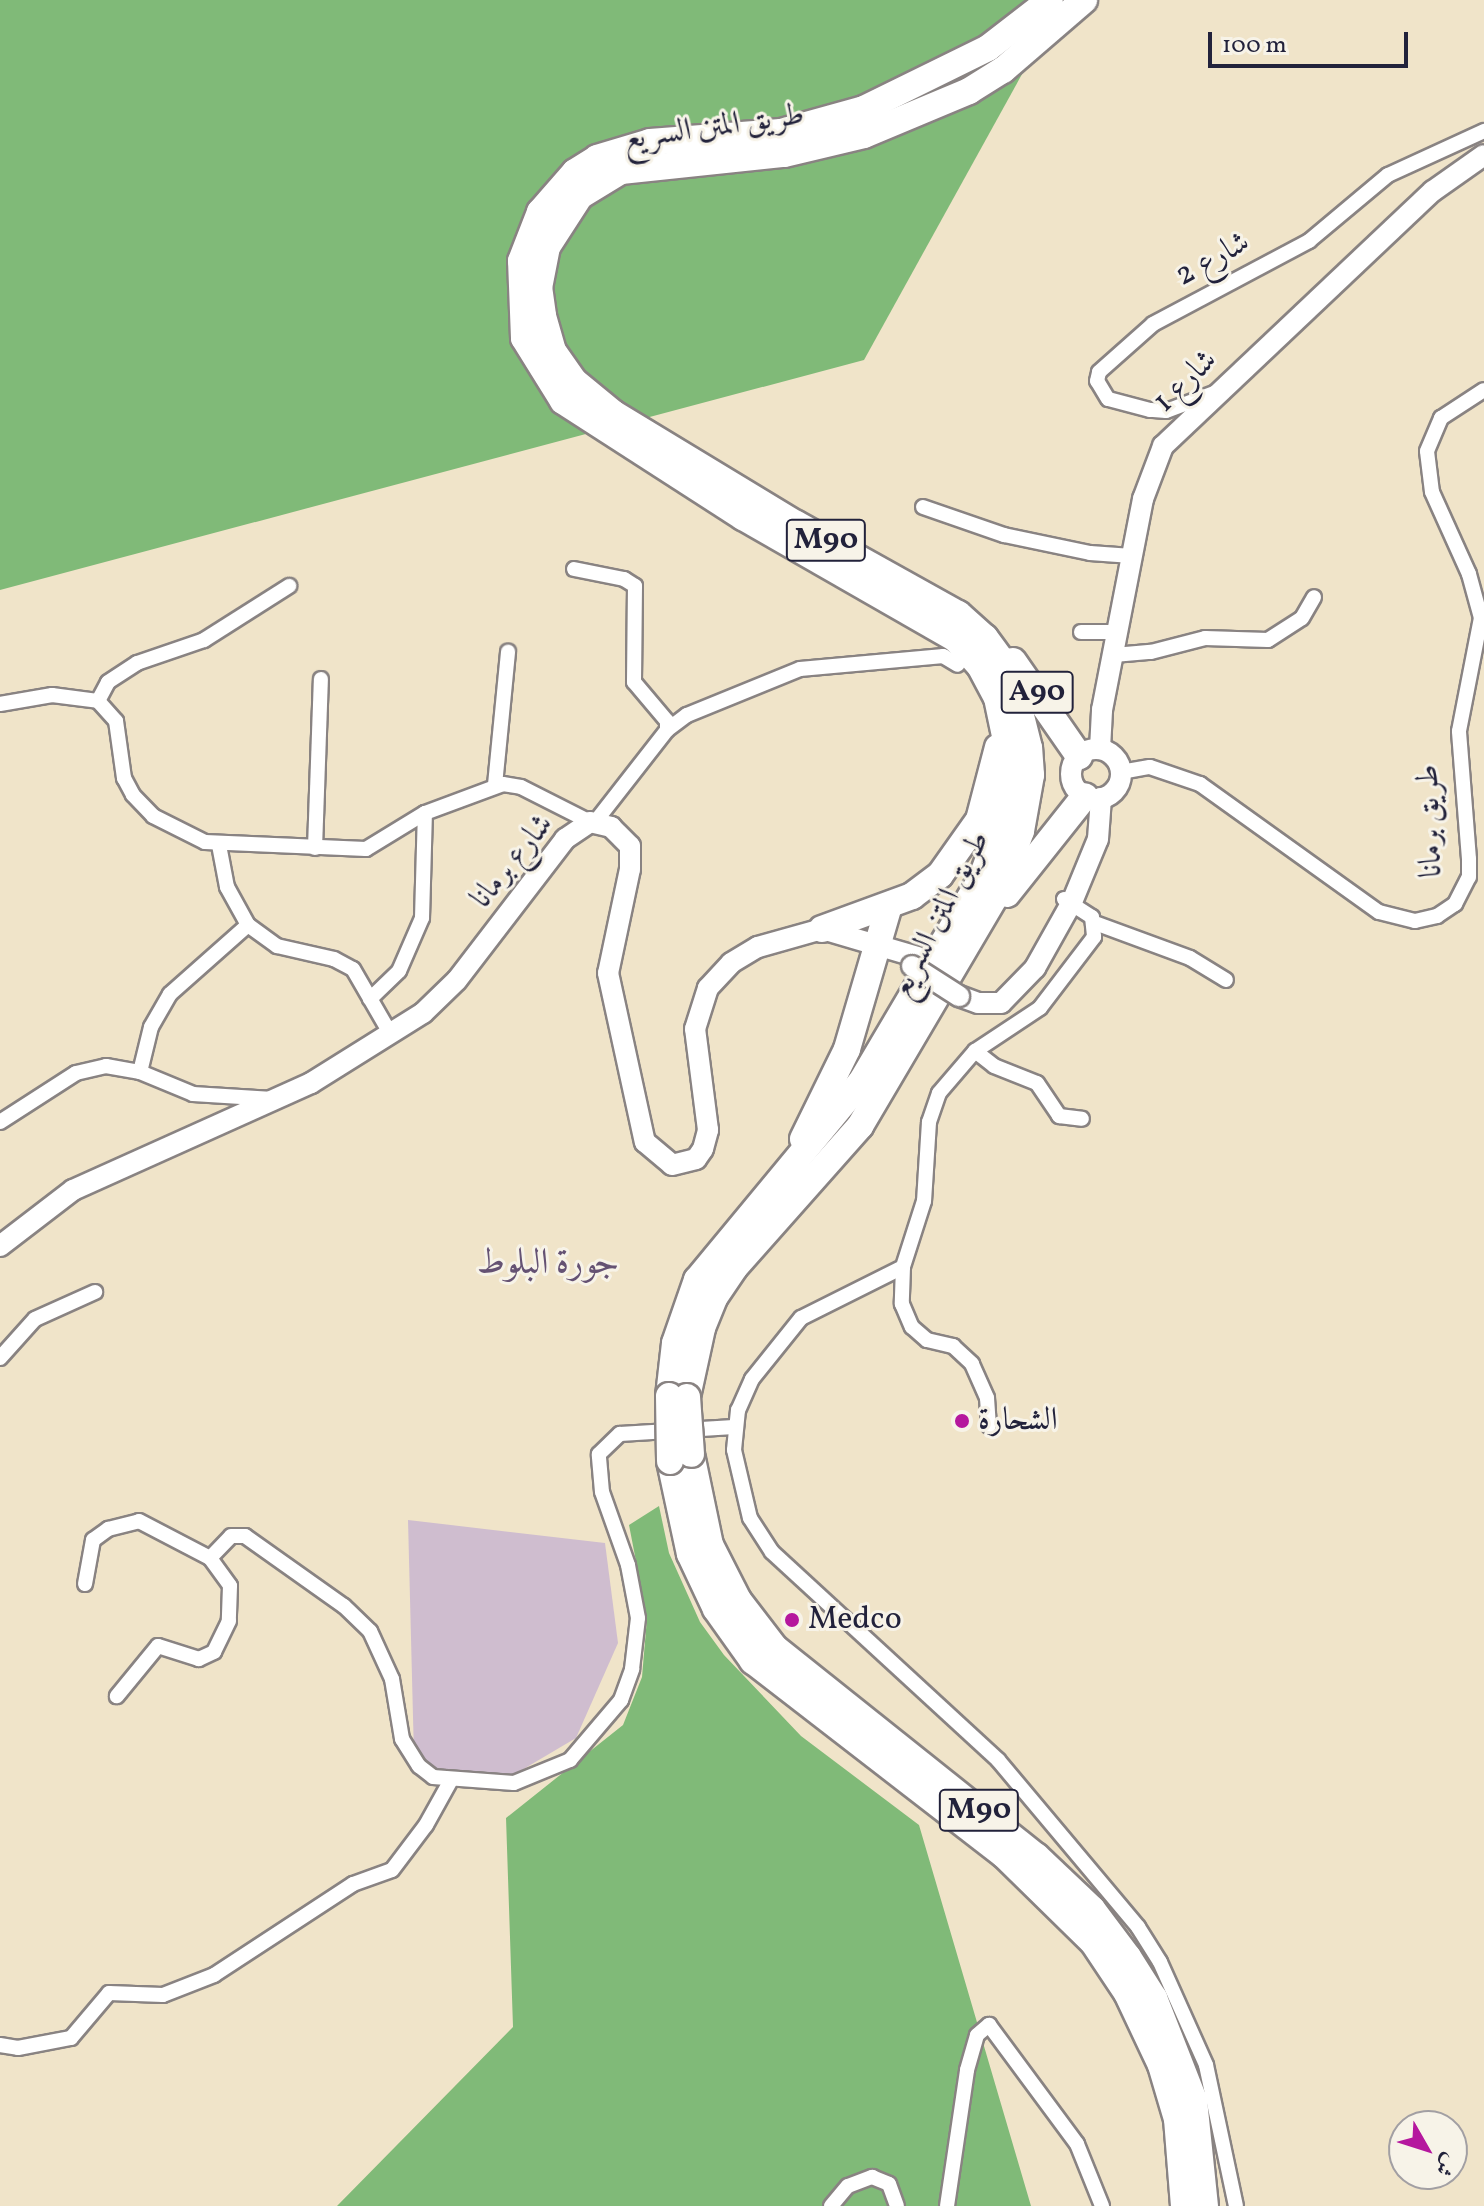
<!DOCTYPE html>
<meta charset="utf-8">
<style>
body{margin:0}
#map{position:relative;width:1484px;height:2206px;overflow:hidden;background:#f0e4c9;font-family:Vollkorn,Amiri,serif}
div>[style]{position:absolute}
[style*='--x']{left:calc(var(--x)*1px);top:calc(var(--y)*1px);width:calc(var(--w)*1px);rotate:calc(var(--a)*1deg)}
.industrial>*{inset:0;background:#cfbdcf}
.forest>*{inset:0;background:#80ba78}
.roads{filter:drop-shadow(2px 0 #898382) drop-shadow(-2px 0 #898382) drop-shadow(0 2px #898382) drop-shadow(0 -2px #898382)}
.street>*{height:14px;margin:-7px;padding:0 7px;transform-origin:7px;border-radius:7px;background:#fff}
.secondary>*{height:20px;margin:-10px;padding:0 10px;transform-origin:10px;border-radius:10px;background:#fff}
.secondary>.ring{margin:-10px;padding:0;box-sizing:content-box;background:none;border:20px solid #fff;border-radius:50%}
.highway>*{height:26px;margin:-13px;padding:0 13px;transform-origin:13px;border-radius:13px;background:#fff}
.bridges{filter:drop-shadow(2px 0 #898382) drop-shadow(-2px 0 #898382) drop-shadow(0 2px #898382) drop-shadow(0 -2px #898382)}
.secondary-bridge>*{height:20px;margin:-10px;padding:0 10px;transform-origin:10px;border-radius:10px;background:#fff}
.highway-bridge>*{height:26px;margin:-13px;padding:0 13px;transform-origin:13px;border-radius:13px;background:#fff}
.dots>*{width:22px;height:22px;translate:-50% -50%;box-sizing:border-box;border:4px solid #f7f3e8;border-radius:50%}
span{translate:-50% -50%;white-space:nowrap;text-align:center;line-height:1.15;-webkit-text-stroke:6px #f7f3e8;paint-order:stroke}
.shield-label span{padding:2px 6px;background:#f7f3e8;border:2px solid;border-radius:6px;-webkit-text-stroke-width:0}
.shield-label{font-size:30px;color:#22223b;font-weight:700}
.street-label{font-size:32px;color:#22223b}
.poi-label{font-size:32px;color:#22223b}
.left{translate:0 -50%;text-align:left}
.quarter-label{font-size:36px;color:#655273}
.north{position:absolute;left:1388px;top:2110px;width:80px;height:80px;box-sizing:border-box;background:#f7f3e8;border:2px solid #a29fa3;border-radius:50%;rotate:129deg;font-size:22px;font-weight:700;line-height:32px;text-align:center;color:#22223b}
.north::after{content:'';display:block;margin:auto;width:28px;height:36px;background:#b5179e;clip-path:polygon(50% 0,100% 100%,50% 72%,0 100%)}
.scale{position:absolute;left:1208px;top:32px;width:200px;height:36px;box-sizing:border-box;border:4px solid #22223b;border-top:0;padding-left:10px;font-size:24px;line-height:28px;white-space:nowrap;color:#22223b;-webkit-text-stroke:6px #f7f3e8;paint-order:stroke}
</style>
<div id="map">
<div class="industrial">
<div style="clip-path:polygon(408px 1520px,605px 1543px,618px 1643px,576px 1738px,510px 1777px,475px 1779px,427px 1769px,414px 1756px)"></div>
</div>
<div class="forest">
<div style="clip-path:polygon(0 0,1063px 0,864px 360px,0 590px)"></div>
<div style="clip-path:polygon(659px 1506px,669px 1553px,700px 1622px,724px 1655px,801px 1736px,919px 1825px,1031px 2206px,337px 2206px,513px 2027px,506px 1818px,623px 1725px,642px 1677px,647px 1618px,629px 1525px)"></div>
</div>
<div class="roads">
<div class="street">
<div style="--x:1214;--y:393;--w:51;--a:159.4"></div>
<div style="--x:1166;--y:411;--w:16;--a:-176"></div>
<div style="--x:1150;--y:410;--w:43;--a:-165.3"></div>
<div style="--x:1108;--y:399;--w:21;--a:-121"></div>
<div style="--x:1097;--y:381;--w:9;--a:-77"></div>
<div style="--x:1099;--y:372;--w:72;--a:-41.6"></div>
<div style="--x:1153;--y:324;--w:177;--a:-28"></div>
<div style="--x:1309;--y:241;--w:103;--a:-39.9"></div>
<div style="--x:1388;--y:175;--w:106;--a:-24.6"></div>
<div style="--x:923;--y:507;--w:86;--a:19.1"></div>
<div style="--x:1004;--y:535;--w:88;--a:11.8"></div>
<div style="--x:1090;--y:553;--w:42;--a:4.1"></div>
<div style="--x:574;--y:569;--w:51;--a:11.3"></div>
<div style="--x:624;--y:579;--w:13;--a:32"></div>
<div style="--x:635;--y:586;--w:96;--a:90.6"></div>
<div style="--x:634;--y:682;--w:51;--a:49.8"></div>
<div style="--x:667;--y:721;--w:9;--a:90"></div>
<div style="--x:667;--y:730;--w:117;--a:128"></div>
<div style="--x:1081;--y:632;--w:37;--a:0"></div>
<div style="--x:1114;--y:655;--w:37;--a:-5"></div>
<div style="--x:1151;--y:652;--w:56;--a:-14.5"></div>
<div style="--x:1205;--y:638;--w:63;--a:1.8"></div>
<div style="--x:1268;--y:640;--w:40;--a:-32.9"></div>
<div style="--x:1302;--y:618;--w:24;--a:-60"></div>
<div style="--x:98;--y:701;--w:21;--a:-62"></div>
<div style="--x:108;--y:682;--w:35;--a:-33"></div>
<div style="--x:137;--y:663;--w:71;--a:-18.9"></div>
<div style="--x:204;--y:640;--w:101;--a:-32.4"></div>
<div style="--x:0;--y:704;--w:53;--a:-9.8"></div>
<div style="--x:52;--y:695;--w:46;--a:7.4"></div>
<div style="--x:98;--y:701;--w:27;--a:48"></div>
<div style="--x:116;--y:721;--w:58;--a:82"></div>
<div style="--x:124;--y:778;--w:19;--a:62"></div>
<div style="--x:133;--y:795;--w:29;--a:46"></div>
<div style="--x:153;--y:816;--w:58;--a:26.6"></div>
<div style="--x:205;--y:842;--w:161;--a:2.5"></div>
<div style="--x:366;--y:849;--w:69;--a:-31.4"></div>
<div style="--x:425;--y:813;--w:83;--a:-20.4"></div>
<div style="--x:503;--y:784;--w:18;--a:9"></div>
<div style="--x:521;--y:787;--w:77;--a:26.9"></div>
<div style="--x:667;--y:730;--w:25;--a:-37"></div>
<div style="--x:687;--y:715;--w:122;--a:-22.2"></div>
<div style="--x:800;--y:669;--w:144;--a:-5.2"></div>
<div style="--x:943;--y:656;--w:17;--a:31"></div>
<div style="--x:1121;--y:772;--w:29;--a:-10"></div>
<div style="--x:1150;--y:767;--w:53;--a:18.8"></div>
<div style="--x:1200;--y:784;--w:220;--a:35.6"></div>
<div style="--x:1379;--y:912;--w:37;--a:14"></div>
<div style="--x:1415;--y:921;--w:23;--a:-13"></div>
<div style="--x:1437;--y:916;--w:22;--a:-34"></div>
<div style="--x:1455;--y:904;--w:30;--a:-63"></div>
<div style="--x:1469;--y:877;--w:18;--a:-90"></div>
<div style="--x:1469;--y:859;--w:128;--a:-94.5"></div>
<div style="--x:1459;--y:731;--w:115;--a:-79"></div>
<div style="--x:1481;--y:618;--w:46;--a:-105.3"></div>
<div style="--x:1469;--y:574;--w:90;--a:-114.3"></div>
<div style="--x:1432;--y:492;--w:41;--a:-97"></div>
<div style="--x:1427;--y:451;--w:36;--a:-67"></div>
<div style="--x:1441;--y:418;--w:51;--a:-33.1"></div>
<div style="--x:495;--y:785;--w:134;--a:-84.4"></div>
<div style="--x:219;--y:845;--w:43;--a:79.2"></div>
<div style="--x:227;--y:887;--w:43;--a:61.1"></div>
<div style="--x:248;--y:925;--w:36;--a:36"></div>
<div style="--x:277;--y:946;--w:58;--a:12.8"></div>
<div style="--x:334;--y:959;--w:21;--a:28"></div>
<div style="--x:353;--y:969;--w:74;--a:60"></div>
<div style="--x:315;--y:848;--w:169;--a:-88"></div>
<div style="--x:1064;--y:899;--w:33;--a:33"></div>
<div style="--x:1092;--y:917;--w:20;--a:84"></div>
<div style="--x:1094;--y:937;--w:89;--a:127.3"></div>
<div style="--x:1040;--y:1008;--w:78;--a:146.5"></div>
<div style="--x:975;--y:1051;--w:55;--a:130.6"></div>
<div style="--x:939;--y:1093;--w:31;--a:109"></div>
<div style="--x:929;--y:1122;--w:79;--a:93.6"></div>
<div style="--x:924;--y:1201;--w:69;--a:107.7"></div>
<div style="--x:903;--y:1267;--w:114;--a:153.4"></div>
<div style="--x:801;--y:1318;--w:78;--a:128.8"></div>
<div style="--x:752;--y:1379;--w:34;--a:114"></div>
<div style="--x:738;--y:1410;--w:40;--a:95.7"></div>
<div style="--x:734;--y:1450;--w:70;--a:76.8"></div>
<div style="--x:750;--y:1518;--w:40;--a:57.1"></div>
<div style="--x:772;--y:1552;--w:307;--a:42.6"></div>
<div style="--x:998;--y:1760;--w:218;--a:50"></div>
<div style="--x:1138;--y:1927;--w:41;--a:57.8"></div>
<div style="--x:1160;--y:1962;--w:113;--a:65.9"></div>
<div style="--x:1206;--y:2065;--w:144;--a:78"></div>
<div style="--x:1095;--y:923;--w:101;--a:20.2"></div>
<div style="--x:1190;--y:958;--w:42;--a:31.4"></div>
<div style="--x:370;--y:999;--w:40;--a:-44"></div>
<div style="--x:399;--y:971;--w:58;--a:-66.5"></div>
<div style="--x:422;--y:918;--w:105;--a:-88.4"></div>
<div style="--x:975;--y:1051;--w:24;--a:38"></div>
<div style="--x:994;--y:1066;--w:46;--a:21.6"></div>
<div style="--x:1037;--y:1083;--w:40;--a:56"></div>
<div style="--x:1059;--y:1116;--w:23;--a:7"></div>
<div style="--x:140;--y:1072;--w:46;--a:-76.3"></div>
<div style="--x:151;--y:1027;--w:38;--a:-60"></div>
<div style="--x:170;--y:994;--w:104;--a:-41.5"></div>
<div style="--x:0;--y:1122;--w:90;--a:-32.8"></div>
<div style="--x:76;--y:1073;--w:31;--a:-13"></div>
<div style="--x:106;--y:1066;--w:35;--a:10"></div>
<div style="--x:140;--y:1072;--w:57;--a:22.5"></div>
<div style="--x:193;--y:1094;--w:80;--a:3.6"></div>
<div style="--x:903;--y:1267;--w:37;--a:92"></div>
<div style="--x:902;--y:1304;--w:25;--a:67"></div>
<div style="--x:912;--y:1327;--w:20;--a:41"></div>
<div style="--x:927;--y:1340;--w:27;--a:13"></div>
<div style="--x:953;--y:1346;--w:26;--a:43"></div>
<div style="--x:972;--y:1364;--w:37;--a:66"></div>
<div style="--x:987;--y:1398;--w:28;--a:86"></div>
<div style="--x:0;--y:1358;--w:52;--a:-48.1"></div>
<div style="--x:35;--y:1319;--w:66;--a:-24.2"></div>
<div style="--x:210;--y:1558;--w:30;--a:-46"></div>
<div style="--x:231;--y:1536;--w:14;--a:0"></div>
<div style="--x:245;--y:1536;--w:121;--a:35.3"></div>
<div style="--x:344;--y:1606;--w:36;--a:44"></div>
<div style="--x:370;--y:1631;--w:53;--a:65.4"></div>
<div style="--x:392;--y:1679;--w:61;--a:80.5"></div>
<div style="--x:402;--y:1739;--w:32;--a:58"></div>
<div style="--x:419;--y:1766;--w:18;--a:38"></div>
<div style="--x:433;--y:1777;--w:81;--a:4.2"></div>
<div style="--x:514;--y:1783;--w:61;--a:-22.3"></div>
<div style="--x:570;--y:1760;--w:79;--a:-49.6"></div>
<div style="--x:621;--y:1700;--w:33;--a:-70"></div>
<div style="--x:632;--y:1669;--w:51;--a:-83.3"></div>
<div style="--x:638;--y:1618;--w:54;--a:-100.7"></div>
<div style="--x:628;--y:1565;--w:77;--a:-109.6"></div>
<div style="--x:602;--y:1492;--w:38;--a:-95"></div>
<div style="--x:599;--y:1454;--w:29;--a:-44"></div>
<div style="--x:620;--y:1434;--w:114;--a:-3.5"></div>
<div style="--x:85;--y:1584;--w:45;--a:-79.7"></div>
<div style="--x:93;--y:1540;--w:19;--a:-36"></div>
<div style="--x:108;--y:1529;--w:32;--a:-14"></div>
<div style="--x:139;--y:1521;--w:80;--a:27.5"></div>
<div style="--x:210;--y:1558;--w:34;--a:54"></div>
<div style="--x:230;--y:1586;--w:35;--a:92"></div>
<div style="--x:229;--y:1621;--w:34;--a:116"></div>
<div style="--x:214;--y:1652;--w:17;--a:155"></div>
<div style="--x:199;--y:1659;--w:43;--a:-162.4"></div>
<div style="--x:158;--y:1646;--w:65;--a:129.4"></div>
<div style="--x:0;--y:2045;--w:18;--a:9"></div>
<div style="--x:18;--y:2048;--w:54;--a:-10.7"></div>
<div style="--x:71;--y:2038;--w:59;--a:-49.8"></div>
<div style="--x:109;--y:1993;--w:54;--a:2.1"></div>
<div style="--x:163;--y:1995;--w:55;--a:-21.4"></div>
<div style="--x:214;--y:1975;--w:166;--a:-33.2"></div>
<div style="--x:353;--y:1884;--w:41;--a:-19.7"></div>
<div style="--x:392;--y:1870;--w:56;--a:-52.9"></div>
<div style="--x:426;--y:1825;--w:51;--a:-60.9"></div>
<div style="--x:831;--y:2206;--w:26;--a:-50"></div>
<div style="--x:848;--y:2186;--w:26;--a:-21"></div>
<div style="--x:872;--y:2177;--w:18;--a:22"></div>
<div style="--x:889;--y:2184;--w:23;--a:70"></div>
<div style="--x:947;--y:2206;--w:137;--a:-81.6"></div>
<div style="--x:967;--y:2070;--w:36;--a:-74"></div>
<div style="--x:977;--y:2035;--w:16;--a:-40"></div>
<div style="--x:989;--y:2025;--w:148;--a:53.5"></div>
<div style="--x:1077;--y:2144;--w:67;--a:68"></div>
</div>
<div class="secondary">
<div style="--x:1100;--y:749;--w:39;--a:-87"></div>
<div style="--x:1102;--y:710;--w:215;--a:-79"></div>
<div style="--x:1143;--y:499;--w:57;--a:-69.3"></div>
<div style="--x:1163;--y:446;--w:371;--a:-43.4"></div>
<div style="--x:1433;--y:191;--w:62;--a:-35.2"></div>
<div class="ring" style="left:1071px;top:749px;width:30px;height:30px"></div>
<div style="--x:959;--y:996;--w:20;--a:20"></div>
<div style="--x:978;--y:1003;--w:23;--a:0"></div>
<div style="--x:1001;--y:1003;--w:49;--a:-45.8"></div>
<div style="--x:1035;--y:968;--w:76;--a:-60.7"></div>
<div style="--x:1072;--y:902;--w:68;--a:-67.6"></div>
<div style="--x:1098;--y:839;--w:41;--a:-85.8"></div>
<div style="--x:0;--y:1246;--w:92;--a:-37.5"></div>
<div style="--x:73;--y:1190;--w:261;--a:-24.2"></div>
<div style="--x:311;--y:1083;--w:132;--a:-32"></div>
<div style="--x:423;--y:1013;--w:47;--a:-44.1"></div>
<div style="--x:457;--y:980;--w:178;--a:-52.5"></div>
<div style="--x:565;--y:839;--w:30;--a:-34"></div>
<div style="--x:590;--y:822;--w:22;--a:13"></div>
<div style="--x:611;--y:827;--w:27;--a:45"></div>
<div style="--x:630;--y:846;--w:23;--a:90"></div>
<div style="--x:630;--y:869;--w:106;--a:101.9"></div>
<div style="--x:608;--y:973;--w:173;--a:77.7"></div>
<div style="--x:645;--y:1142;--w:35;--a:40"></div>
<div style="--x:672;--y:1165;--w:25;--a:-14"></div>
<div style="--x:696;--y:1159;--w:12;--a:-55"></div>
<div style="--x:703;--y:1149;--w:20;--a:-75"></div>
<div style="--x:708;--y:1130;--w:102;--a:-97.3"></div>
<div style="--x:695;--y:1029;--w:43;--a:-72.4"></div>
<div style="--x:708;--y:988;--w:34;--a:-47"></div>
<div style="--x:731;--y:963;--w:31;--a:-31"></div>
<div style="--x:758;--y:947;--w:66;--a:-15.7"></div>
<div style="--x:822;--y:929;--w:100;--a:16.3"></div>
</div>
<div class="highway">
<div style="--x:1013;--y:661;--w:116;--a:55.2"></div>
<div style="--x:1007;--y:894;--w:125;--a:-51.5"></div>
<div style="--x:822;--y:929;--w:96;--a:-20.1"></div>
<div style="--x:912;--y:896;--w:35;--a:-37"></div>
<div style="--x:940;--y:875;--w:67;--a:-54.7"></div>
<div style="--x:979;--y:820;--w:75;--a:-75.4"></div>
<div style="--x:803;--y:1139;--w:100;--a:-63.9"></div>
<div style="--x:847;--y:1049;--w:150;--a:-73.7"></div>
<div style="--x:669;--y:1396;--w:53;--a:-83.5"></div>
<div style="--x:675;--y:1343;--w:67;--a:-70.8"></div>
<div style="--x:697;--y:1280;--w:257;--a:-50.4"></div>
<div style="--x:861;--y:1082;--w:238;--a:-59.4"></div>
<div style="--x:982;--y:877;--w:58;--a:-69.7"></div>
<div style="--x:1002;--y:823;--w:42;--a:-80.3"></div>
<div style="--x:1009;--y:782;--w:32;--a:-92"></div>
<div style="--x:1008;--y:750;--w:53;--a:-101.9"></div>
<div style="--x:997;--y:698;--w:36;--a:-118"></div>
<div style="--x:980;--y:666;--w:36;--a:-132"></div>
<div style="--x:956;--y:639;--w:245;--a:-150.2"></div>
<div style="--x:743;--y:517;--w:214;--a:-147.2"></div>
<div style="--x:563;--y:401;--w:74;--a:-121.8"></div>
<div style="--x:524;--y:338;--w:77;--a:-92.2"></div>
<div style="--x:521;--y:261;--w:53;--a:-68.8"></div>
<div style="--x:540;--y:212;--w:53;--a:-48.8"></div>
<div style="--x:575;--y:172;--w:26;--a:-32"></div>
<div style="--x:597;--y:158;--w:55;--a:-16.8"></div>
<div style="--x:650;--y:142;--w:131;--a:-4.4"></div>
<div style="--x:781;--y:132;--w:86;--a:-15.5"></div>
<div style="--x:864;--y:109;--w:138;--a:-26.2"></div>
<div style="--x:988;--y:48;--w:78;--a:-37.7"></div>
<div style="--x:687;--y:1397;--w:71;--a:-77.7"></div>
<div style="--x:702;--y:1328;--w:32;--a:-68"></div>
<div style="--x:714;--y:1298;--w:36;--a:-56"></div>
<div style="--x:734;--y:1268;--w:190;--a:-48.4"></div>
<div style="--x:860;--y:1126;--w:276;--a:-59.5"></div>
<div style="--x:1000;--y:888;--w:61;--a:-69.8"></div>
<div style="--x:1021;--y:831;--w:57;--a:-79.9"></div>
<div style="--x:1031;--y:775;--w:27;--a:-94"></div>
<div style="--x:1029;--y:748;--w:62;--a:-104"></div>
<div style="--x:1014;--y:688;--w:30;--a:-114"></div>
<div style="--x:1002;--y:661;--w:29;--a:-126"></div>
<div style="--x:985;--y:638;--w:36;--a:-138"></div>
<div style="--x:958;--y:614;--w:185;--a:-150.9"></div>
<div style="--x:796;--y:524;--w:214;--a:-148.8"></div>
<div style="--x:613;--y:413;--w:50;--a:-140.6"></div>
<div style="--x:574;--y:381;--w:37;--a:-125"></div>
<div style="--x:553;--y:351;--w:37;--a:-106"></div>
<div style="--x:543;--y:315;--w:27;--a:-98"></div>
<div style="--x:539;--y:288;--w:42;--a:-79"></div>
<div style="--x:547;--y:247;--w:61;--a:-57.1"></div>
<div style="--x:580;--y:196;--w:48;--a:-31.4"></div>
<div style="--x:621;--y:171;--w:164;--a:-6"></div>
<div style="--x:784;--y:154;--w:82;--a:-13.4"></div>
<div style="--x:864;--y:135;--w:114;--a:-22.7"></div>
<div style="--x:969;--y:91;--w:40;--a:-32"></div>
<div style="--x:1003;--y:70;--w:107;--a:-40.8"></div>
<div style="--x:691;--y:1454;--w:93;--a:78.2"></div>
<div style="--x:710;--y:1545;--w:62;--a:63"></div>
<div style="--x:738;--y:1600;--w:61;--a:52.4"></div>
<div style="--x:775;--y:1648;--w:334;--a:38.6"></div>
<div style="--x:1036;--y:1856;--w:77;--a:43.4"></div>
<div style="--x:1092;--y:1909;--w:60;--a:53.1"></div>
<div style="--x:1128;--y:1957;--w:49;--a:57.6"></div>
<div style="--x:1154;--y:1998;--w:110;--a:68.6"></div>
<div style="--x:1194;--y:2100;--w:107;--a:84.1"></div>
<div style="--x:670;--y:1461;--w:95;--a:77.9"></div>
<div style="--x:690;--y:1554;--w:61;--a:64.7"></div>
<div style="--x:716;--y:1609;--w:64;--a:54.6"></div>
<div style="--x:753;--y:1661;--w:316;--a:37.7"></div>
<div style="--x:1003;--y:1854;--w:126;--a:44.4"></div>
<div style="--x:1093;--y:1942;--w:61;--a:56.3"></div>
<div style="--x:1127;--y:1993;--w:80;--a:64.7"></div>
<div style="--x:1161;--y:2065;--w:56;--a:73.5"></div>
<div style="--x:1177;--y:2119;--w:87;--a:85.4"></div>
</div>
</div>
<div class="bridges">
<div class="secondary-bridge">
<div style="--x:912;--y:966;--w:56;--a:32.6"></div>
</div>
<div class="highway-bridge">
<div style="--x:669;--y:1396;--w:65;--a:89.1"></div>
<div style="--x:687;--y:1397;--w:57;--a:86"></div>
</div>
</div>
<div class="dots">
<div style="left:962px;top:1421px;background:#b5179e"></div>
<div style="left:792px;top:1620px;background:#b5179e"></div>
</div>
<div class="shield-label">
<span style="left:826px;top:540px">M90</span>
<span style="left:1037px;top:692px">A90</span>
<span style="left:979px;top:1810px">M90</span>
</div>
<div class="street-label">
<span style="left:714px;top:128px;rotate:-8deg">طريق المتن السريع</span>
<span style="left:1213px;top:260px;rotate:-29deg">شارع 2</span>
<span style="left:1186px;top:382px;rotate:-44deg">شارع 1</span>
<span style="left:1431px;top:821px;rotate:-92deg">طريق برمانا</span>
<span style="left:513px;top:862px;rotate:-51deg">شارع برمانا</span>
<span style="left:941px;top:915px;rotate:-63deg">طريق المتن السريع</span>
</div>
<div class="poi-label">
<span class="left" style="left:978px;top:1421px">الشحارة</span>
<span class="left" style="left:808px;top:1620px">Medco</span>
</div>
<div class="quarter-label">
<span style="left:548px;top:1265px">جورة البلوط</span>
</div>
<div class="north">ش</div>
<div class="scale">100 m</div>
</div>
